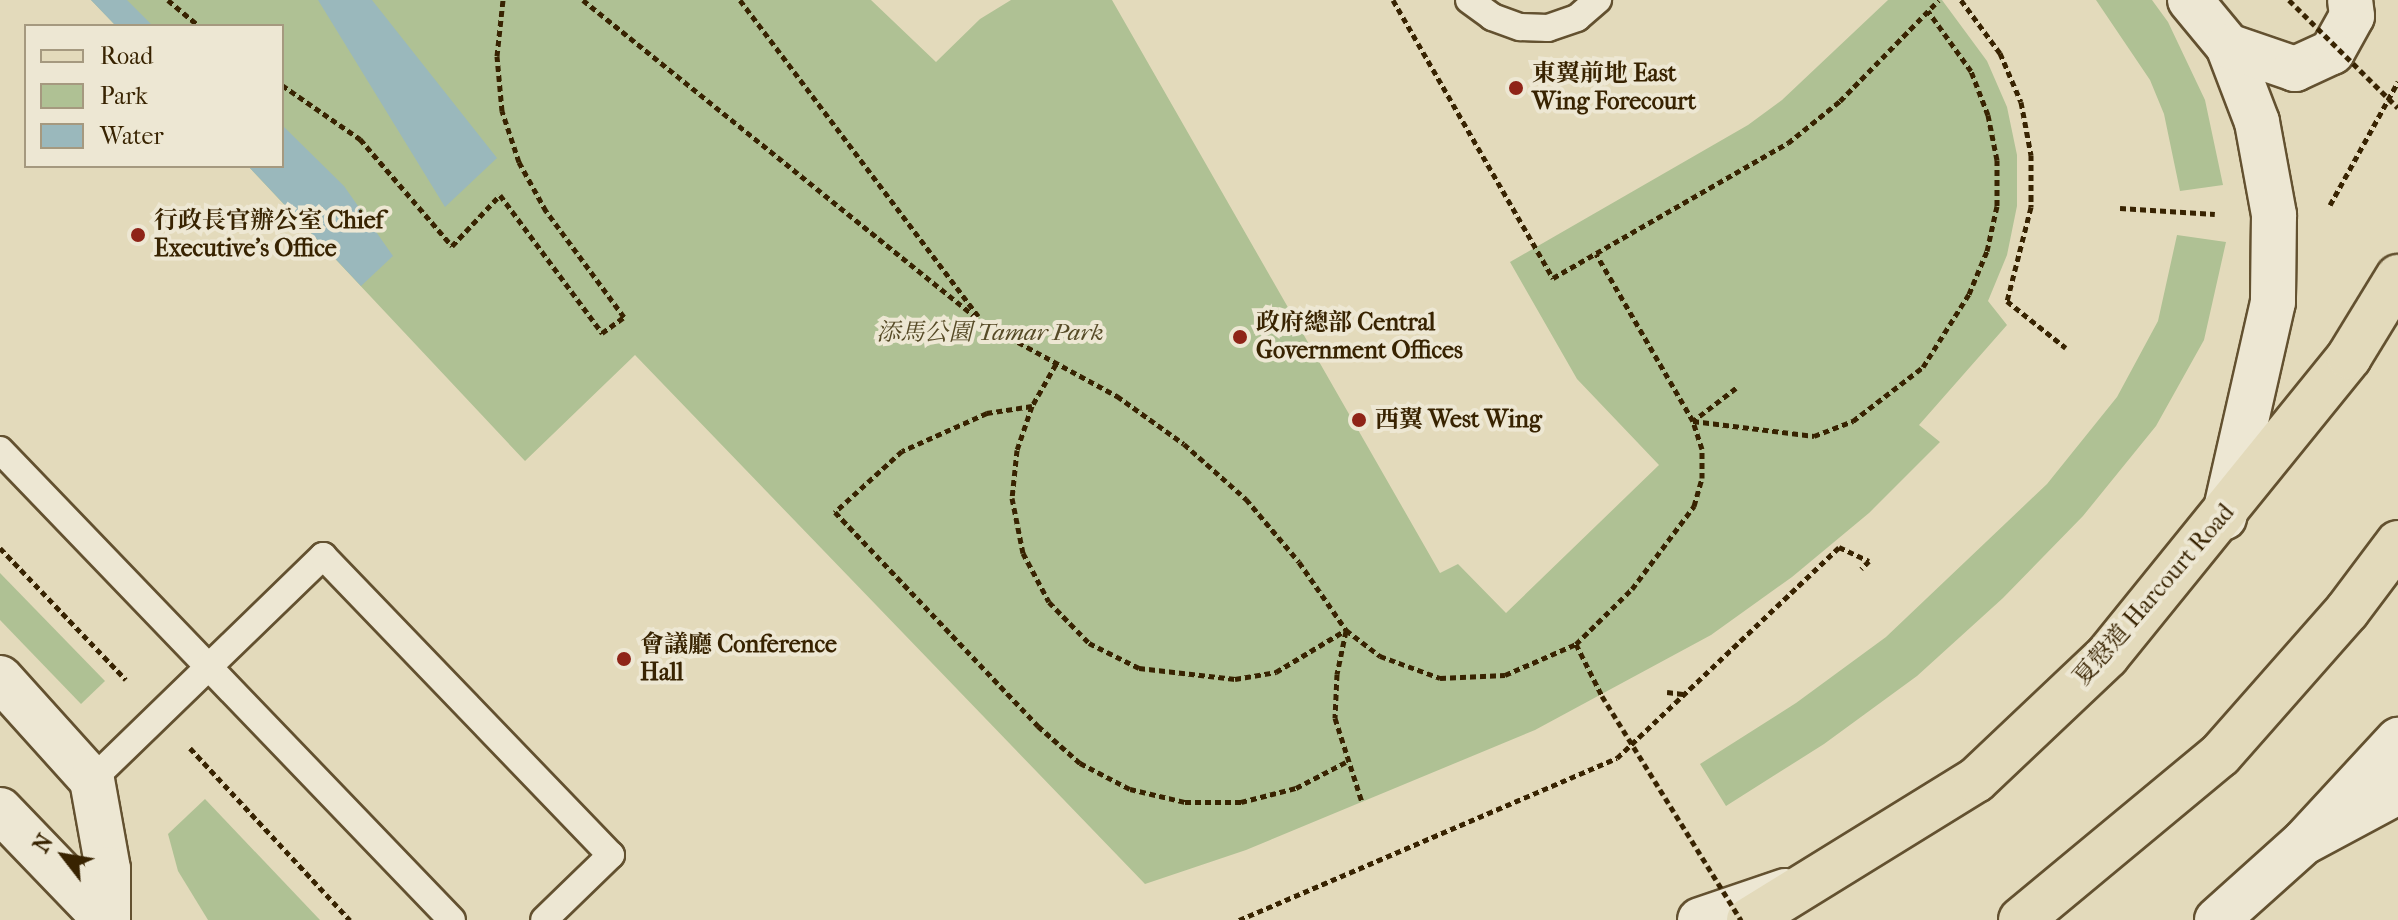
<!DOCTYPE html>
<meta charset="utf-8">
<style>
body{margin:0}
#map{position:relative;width:2398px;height:920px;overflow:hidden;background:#e3dabb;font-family:"IM FELL French Canon","Noto Serif TC",serif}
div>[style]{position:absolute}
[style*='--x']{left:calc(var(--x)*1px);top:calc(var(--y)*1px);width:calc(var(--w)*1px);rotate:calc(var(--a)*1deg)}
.green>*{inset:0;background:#afc194}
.water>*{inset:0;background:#9ab8bc}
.path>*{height:5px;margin-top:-2.5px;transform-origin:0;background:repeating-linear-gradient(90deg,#382301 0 6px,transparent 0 10px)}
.roads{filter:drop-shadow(2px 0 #635130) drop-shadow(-2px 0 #635130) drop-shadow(0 2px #635130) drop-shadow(0 -2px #635130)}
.lane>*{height:26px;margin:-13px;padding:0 13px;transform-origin:13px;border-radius:13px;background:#ede7d3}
.street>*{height:44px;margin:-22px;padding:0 22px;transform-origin:22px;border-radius:22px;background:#ede7d3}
.secondary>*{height:44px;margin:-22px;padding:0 22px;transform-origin:22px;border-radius:22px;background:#ede7d3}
.primary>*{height:44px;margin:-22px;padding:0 22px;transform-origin:22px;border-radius:22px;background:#e3dabb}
.highway>*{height:44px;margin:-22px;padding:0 22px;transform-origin:22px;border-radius:22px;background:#e3dabb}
.path-bridge>*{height:5px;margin-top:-2.5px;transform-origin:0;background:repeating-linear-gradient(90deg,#382301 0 6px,transparent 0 10px)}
.dots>*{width:22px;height:22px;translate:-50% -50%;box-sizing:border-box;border:4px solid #ede7d3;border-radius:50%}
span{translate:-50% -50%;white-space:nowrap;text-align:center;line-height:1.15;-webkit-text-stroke:8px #ede7d3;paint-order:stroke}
.poi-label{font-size:24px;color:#382301;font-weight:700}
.left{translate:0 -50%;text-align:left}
.park-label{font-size:24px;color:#564a26;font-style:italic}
.street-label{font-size:24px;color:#382301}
.legend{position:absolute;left:24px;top:24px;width:260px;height:144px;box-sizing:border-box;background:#ede7d3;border:2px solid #a5997f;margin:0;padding:10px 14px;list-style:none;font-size:24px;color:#382301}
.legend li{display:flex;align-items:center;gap:16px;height:40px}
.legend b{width:40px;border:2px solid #a5997f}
.north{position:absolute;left:24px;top:816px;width:80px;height:80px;-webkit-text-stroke:6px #ede7d3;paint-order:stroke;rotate:301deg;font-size:22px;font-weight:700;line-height:32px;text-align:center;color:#382301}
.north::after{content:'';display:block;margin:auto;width:28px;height:36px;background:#382301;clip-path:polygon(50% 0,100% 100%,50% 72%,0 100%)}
</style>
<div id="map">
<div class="green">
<div style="clip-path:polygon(91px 0,871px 0,936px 62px,980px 19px,1011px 0,1112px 0,1440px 573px,1458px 564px,1506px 613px,1659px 465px,1577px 379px,1510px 262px,1748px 125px,1782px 100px,1888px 0,1942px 0,1987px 61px,2007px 107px,2017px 155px,2017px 206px,2007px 255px,1988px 301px,2007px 325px,1919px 425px,1940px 442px,1869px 513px,1792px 577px,1711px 635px,1535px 730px,1246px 850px,1145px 884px,635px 355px,525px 461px,248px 166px,282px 166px,282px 26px,116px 26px)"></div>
<div style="clip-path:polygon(2096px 0,2152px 0,2168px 22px,2205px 100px,2223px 185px,2180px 191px,2164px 114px,2150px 80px)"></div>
<div style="clip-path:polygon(2177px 235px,2226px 242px,2204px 340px,2156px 426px,2083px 516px,2003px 598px,1917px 676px,1824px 744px,1726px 806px,1700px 764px,1796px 703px,1886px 637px,2047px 484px,2117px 397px,2158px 321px)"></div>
<div style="clip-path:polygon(0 573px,105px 681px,81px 704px,0 620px)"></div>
<div style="clip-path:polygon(205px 799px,320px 920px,208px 920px,178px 871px,168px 834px)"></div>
</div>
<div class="water">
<div style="clip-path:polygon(91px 0,127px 0,153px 26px,116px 26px)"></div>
<div style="clip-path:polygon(318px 0,372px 0,497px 158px,445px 207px)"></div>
<div style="clip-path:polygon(282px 125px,344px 186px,393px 256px,361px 286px,248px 166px,282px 166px)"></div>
</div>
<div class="path">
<div style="--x:168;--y:0;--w:40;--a:40"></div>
<div style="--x:583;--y:0;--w:514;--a:38.92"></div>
<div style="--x:983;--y:323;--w:153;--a:28.6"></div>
<div style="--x:1117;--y:396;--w:82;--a:35.6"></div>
<div style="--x:1184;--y:444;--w:83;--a:41.6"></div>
<div style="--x:1246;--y:499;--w:82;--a:49.9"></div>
<div style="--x:1299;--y:562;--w:83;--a:55.3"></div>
<div style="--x:1346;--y:630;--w:43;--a:37.4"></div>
<div style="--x:1380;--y:656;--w:64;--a:20.1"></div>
<div style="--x:1440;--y:678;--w:65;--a:-2.6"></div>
<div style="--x:1505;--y:675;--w:77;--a:-23.6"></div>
<div style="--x:1576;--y:644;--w:78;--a:-44.5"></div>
<div style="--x:1632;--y:589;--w:104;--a:-53.2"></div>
<div style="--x:1694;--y:506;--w:29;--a:-74"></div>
<div style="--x:1702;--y:478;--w:29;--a:-90"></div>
<div style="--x:1702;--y:449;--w:29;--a:-108"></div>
<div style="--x:1693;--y:421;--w:193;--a:-120.1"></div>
<div style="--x:740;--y:0;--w:396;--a:53"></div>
<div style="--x:1393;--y:0;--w:321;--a:60.1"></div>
<div style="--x:1553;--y:278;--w:271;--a:-29.9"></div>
<div style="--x:1788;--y:143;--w:67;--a:-38.9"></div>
<div style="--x:1840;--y:101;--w:141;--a:-45.6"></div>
<div style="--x:1961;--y:0;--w:66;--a:53.7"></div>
<div style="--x:2000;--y:53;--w:53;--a:66.8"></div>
<div style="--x:2021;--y:102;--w:54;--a:79.3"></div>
<div style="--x:2031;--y:155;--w:52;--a:90"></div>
<div style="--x:2031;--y:207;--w:97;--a:104.3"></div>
<div style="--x:2007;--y:301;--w:75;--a:38.5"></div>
<div style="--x:282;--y:85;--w:95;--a:34.7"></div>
<div style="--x:360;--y:139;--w:141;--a:49.3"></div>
<div style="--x:452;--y:246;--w:70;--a:-46.7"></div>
<div style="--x:500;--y:195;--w:172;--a:53.5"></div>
<div style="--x:602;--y:333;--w:27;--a:-36"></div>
<div style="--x:624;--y:317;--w:132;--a:-126.3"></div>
<div style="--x:546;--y:211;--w:56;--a:-118.9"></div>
<div style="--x:519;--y:162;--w:54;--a:-108.4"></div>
<div style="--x:502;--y:111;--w:55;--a:-95.2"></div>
<div style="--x:497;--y:56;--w:56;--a:-83.9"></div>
<div style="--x:2330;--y:205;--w:141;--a:-61.1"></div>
<div style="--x:2120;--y:208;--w:95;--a:3.6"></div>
<div style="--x:1056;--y:364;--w:48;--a:119.7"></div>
<div style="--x:1032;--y:406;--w:46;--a:108.8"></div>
<div style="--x:1017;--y:450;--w:48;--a:95.9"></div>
<div style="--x:1012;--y:498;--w:56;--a:78.7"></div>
<div style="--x:1023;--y:553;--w:55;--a:62"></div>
<div style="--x:1049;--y:602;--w:57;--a:45.7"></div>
<div style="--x:1089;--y:643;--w:56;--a:26.6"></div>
<div style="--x:1139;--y:668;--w:97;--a:6.5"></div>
<div style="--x:1235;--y:679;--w:42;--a:-9.7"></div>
<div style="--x:1276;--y:672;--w:82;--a:-31"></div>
<div style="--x:1736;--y:388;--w:54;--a:142.5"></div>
<div style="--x:1693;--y:421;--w:122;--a:7.1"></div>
<div style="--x:1814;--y:436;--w:42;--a:-21"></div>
<div style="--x:1853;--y:421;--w:88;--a:-37.6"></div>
<div style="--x:1923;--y:367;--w:86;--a:-57.8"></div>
<div style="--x:1969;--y:294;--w:47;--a:-67.3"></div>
<div style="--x:1987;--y:251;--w:46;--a:-77.5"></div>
<div style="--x:1997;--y:206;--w:46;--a:-90"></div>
<div style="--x:1997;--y:160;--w:46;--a:-101.3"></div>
<div style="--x:1988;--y:115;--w:47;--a:-111.1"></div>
<div style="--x:1971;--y:71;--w:74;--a:-125.6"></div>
<div style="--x:1032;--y:406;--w:46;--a:171.2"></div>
<div style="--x:987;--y:413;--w:93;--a:155.9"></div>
<div style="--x:902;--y:451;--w:91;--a:137.7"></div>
<div style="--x:835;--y:512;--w:295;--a:46.5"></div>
<div style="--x:1038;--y:726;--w:56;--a:41.4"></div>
<div style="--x:1080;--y:763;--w:56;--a:27.5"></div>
<div style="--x:1130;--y:789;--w:57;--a:13.3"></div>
<div style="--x:1185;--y:802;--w:56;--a:0"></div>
<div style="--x:1241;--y:802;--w:57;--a:-14.3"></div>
<div style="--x:1296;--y:788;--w:56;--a:-27.5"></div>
<div style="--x:0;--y:548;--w:182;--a:46.3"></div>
<div style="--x:1346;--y:631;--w:44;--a:101.8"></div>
<div style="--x:1337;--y:674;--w:44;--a:92.6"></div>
<div style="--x:1335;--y:718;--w:88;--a:72.2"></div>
<div style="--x:1576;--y:644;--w:58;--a:63.4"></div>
<div style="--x:1667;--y:692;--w:16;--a:7"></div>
<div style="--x:190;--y:748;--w:235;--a:47.1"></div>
<div style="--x:1239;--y:920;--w:411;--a:-23.2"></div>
<div style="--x:1617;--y:758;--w:306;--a:-43.5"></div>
<div style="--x:1839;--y:547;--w:33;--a:25"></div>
<div style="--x:1869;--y:561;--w:11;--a:135"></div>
</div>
<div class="roads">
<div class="lane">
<div style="--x:1469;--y:0;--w:29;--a:36"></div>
<div style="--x:1492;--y:17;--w:30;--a:20"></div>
<div style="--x:1520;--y:27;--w:28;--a:2"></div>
<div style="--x:1548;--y:28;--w:31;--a:-19"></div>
<div style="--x:1577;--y:18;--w:28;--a:-41"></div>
<div style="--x:0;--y:450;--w:652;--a:46.12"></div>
<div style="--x:92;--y:780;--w:322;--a:-44.1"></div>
<div style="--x:323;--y:556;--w:415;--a:46.1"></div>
<div style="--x:611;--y:855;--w:93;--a:135.9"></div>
</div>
<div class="street">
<div style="--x:0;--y:678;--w:137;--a:48"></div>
<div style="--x:92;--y:780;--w:90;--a:79.8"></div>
<div style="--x:108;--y:869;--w:51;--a:90"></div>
<div style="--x:2308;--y:840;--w:102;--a:-28.1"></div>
</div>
<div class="secondary">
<div style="--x:2190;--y:0;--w:60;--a:50.4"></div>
<div style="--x:2228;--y:46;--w:81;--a:69.1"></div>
<div style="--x:2257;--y:122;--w:95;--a:79.6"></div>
<div style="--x:2274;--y:215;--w:87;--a:90.7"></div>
<div style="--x:2273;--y:302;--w:221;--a:102.8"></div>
<div style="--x:2228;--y:46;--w:71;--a:18.9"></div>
<div style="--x:2295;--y:69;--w:41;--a:-24.7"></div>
<div style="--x:2332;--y:52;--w:41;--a:-60.9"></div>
<div style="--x:2352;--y:16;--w:16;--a:-97"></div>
<div style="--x:0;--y:810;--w:153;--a:46.1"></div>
<div style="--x:1700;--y:920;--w:90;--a:-18.8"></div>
<div style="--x:2217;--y:920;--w:117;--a:-41.9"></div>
<div style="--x:2304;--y:842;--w:139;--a:-47.3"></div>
</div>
<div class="primary">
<div style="--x:1749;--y:920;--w:267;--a:-31.7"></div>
<div style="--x:1976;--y:780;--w:180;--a:-43.4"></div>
<div style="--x:2107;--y:656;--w:385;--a:-51"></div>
<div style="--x:2349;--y:357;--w:94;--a:-58.5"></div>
</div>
<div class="highway">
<div style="--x:2021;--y:920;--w:259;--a:-39.7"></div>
<div style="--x:2220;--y:755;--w:192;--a:-48.6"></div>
<div style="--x:2347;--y:611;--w:85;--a:-53.1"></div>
</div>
</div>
<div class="path-bridge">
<div style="--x:2289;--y:0;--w:153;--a:44.7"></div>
<div style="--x:1602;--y:696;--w:264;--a:58.2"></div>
</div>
<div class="dots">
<div style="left:1516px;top:88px;background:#8f2418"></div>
<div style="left:138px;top:235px;background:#8f2418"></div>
<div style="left:1240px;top:337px;background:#8f2418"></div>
<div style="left:1359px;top:420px;background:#8f2418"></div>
<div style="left:624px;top:659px;background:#8f2418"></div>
</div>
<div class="poi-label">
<span class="left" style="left:1532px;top:88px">東翼前地 East<br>Wing Forecourt</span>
<span class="left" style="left:154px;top:235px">行政長官辦公室 Chief<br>Executive’s Office</span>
<span class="left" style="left:1256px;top:337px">政府總部 Central<br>Government Offices</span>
<span class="left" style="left:1375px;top:420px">西翼 West Wing</span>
<span class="left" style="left:640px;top:659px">會議廳 Conference<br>Hall</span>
</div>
<div class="park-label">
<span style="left:990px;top:333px">添馬公園 Tamar Park</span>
</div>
<div class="street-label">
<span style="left:2154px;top:595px;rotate:-49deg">夏慤道 Harcourt Road</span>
</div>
<ul class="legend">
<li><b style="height:10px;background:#e3dabb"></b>Road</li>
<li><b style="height:22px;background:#afc194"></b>Park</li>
<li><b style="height:22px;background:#9ab8bc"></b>Water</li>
</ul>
<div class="north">N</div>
</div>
